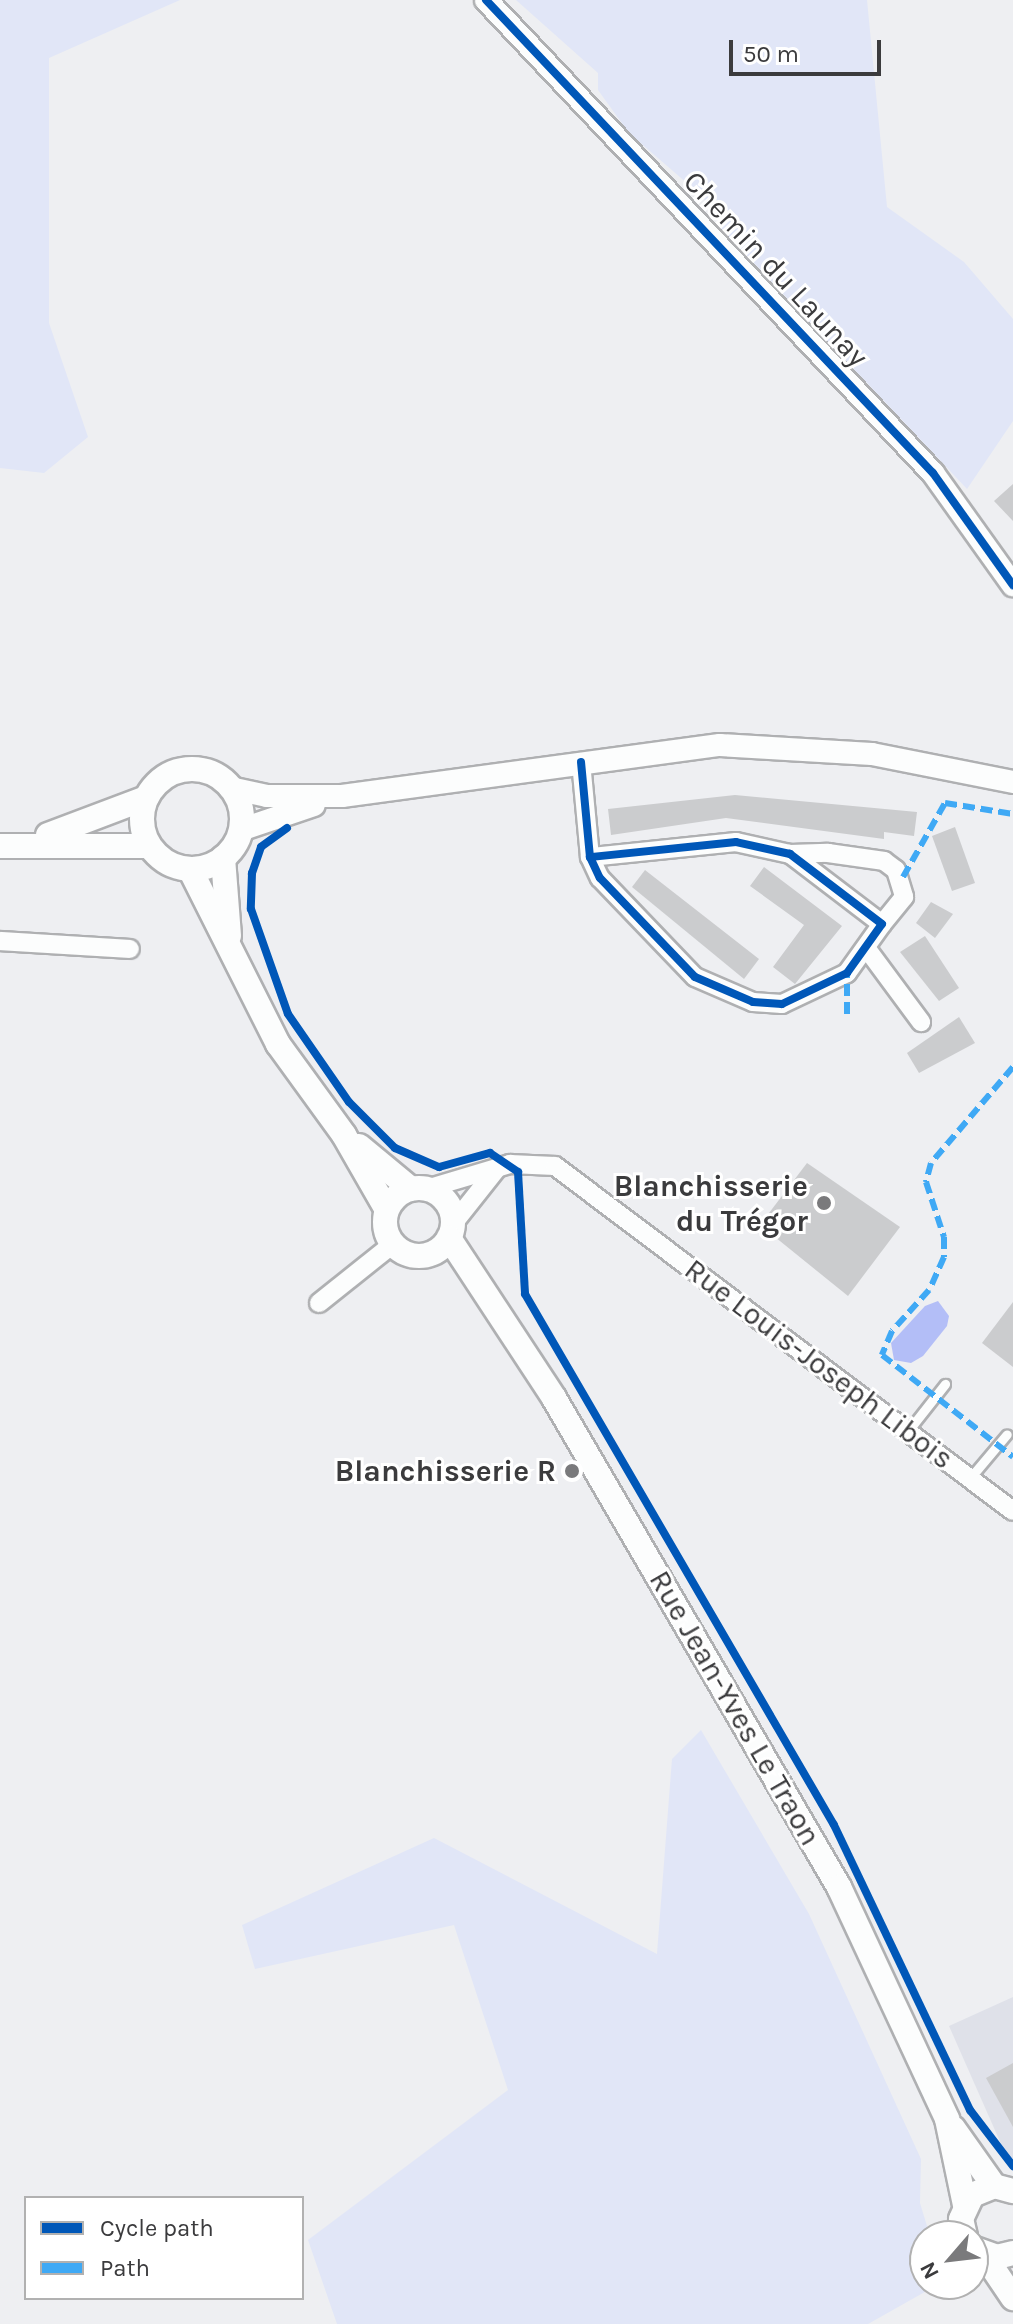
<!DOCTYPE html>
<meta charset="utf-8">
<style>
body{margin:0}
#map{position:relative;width:1013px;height:2324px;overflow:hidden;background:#eeeff2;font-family:Karla,sans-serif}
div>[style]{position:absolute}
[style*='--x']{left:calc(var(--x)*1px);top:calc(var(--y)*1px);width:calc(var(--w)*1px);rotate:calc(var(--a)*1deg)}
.built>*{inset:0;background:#dfe1e9}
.green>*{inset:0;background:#e1e6f7}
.water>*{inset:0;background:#b3bef7}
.building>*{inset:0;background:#cbccce}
.roads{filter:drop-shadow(2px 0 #afb0b2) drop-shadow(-2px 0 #afb0b2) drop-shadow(0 2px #afb0b2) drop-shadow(0 -2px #afb0b2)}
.service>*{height:9px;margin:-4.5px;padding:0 4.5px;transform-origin:4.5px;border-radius:4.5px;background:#fcfdfd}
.minor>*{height:18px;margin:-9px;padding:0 9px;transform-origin:9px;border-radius:9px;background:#fcfdfd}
.tertiary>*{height:22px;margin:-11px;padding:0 11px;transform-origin:11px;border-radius:11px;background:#fcfdfd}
.secondary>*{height:24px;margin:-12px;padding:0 12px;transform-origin:12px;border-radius:12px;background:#fcfdfd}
.secondary>.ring{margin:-12px;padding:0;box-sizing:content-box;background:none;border:24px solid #fcfdfd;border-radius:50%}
.quiet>*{height:6px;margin-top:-3px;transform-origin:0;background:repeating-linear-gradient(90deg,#3fa9f5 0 12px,transparent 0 18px)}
.cycleway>*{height:8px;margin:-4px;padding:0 4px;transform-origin:4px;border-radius:4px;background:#0057b8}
.dots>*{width:22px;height:22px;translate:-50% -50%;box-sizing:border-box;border:4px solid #fff;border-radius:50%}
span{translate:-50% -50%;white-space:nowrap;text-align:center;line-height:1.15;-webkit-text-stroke:6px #fff;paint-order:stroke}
.street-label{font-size:30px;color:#3b3b3d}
.poi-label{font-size:30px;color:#3b3b3d;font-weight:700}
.right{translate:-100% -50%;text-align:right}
.legend{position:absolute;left:24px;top:2196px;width:280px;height:104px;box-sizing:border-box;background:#fff;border:2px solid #b1b1b1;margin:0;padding:10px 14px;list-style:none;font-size:24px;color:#3b3b3d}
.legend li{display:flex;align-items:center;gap:16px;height:40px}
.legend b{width:40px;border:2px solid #b1b1b1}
.north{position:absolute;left:909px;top:2220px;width:80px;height:80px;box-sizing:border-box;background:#fff;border:2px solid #b1b1b1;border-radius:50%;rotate:242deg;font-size:22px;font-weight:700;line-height:32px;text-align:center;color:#3b3b3d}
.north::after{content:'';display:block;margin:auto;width:28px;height:36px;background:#7a7a7c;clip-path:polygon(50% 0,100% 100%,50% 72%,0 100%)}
.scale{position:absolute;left:729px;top:40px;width:152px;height:36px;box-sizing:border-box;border:4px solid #3b3b3d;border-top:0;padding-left:10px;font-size:24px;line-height:28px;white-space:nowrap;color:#3b3b3d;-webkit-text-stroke:6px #fff;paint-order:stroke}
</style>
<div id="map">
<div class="built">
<div style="clip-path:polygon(1013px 1997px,1013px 2171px,949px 2026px)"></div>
</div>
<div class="green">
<div style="clip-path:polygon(0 0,180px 0,49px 58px,49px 323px,88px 437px,44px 473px,0 468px)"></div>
<div style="clip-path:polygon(516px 0,867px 0,887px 207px,964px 262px,1013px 319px,1013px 421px,967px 489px,721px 228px,703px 197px,629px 133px,598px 90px,598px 73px)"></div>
<div style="clip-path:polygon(701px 1730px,809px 1914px,921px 2159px,920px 2203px,930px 2236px,925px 2284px,939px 2284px,868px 2324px,337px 2324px,308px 2240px,508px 2090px,454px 1925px,255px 1969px,242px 1925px,434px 1838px,657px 1954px,672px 1759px)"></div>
</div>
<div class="water">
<div style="clip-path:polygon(938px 1301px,949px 1316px,947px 1326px,923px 1356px,911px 1363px,894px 1360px,891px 1343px,925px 1306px)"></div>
</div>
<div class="building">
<div style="clip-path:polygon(1013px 484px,1013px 521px,994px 501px)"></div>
<div style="clip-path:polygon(735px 795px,917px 812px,914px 836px,884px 832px,884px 839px,726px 818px,611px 835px,608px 809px)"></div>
<div style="clip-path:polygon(955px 827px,975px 883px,952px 891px,932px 836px)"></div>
<div style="clip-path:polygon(764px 867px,842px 926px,795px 984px,773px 967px,804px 925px,750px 886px)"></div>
<div style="clip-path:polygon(645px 870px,759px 959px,744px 979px,632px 887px)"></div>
<div style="clip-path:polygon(931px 902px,953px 914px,935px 938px,916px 923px)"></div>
<div style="clip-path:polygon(925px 936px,959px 988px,939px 1001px,900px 952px)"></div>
<div style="clip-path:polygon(959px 1017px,975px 1043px,919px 1073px,907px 1053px)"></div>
<div style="clip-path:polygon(807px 1163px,900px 1227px,848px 1296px,760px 1225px)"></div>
<div style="clip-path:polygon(1013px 1302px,1013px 1367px,982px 1343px)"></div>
<div style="clip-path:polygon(1013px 2063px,1013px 2127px,986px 2078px)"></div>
</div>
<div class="roads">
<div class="service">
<div style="--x:908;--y:1431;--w:60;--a:-51.8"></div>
<div style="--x:970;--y:1478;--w:57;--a:-49.9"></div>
</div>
<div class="minor">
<div style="--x:581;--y:762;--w:95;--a:84.6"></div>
<div style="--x:590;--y:857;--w:23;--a:65"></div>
<div style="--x:600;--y:878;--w:137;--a:46.2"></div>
<div style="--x:695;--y:977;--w:63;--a:23.3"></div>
<div style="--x:753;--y:1002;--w:29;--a:4"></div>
<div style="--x:782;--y:1004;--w:72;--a:-25.5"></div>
<div style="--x:847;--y:973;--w:60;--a:-54.5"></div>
<div style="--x:882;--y:924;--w:116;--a:-142.7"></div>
<div style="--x:790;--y:854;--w:55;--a:-167.5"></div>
<div style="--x:736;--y:842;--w:147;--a:174.1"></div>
<div style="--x:790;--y:854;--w:38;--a:-2"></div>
<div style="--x:828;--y:853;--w:57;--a:8.1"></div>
<div style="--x:884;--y:861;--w:15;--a:37"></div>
<div style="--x:896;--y:870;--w:28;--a:73"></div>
<div style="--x:904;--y:897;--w:35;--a:129"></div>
<div style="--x:0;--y:941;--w:130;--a:3.5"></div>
<div style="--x:867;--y:949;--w:91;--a:53.5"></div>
<div style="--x:426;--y:1189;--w:88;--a:-16.6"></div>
<div style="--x:510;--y:1164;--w:45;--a:2.5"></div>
<div style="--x:555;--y:1166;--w:573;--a:36.99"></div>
<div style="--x:453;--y:1224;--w:74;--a:-51.6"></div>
<div style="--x:319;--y:1303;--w:95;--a:-38.6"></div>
</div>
<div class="tertiary">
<div style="--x:486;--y:0;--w:651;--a:46.62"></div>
<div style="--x:933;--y:473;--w:138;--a:54.5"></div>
<div style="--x:230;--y:788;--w:38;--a:12"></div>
<div style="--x:267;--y:796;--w:75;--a:0"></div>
<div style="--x:342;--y:796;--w:381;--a:-7.7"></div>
<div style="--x:720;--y:745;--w:152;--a:3.4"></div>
<div style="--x:872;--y:754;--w:144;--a:11.2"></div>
<div style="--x:240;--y:830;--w:78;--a:-18.7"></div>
</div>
<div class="secondary">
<div class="ring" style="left:142px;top:769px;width:76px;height:76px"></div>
<div style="--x:48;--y:835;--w:105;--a:-20.7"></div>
<div style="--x:0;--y:846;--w:149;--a:0"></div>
<div style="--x:223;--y:858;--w:78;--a:85.6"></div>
<div style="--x:190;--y:869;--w:196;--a:63.3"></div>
<div style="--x:278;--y:1044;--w:112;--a:54"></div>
<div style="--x:344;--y:1135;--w:86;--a:60.2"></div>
<div style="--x:359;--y:1146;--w:67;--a:39.6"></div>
<div class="ring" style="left:385px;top:1188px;width:44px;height:44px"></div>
<div style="--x:449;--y:1238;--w:191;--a:56.7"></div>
<div style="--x:554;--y:1398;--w:566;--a:59.77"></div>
<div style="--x:839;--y:1887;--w:256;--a:65"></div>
<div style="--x:947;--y:2119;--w:88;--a:78.2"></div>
<div style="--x:953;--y:2128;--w:71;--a:54.7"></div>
<div style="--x:965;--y:2236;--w:17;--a:-103"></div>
<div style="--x:961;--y:2219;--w:26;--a:-65"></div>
<div style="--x:972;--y:2195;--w:24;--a:-22"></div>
<div style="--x:994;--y:2186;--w:20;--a:15"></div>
<div style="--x:975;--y:2249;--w:23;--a:20"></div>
<div style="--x:997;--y:2257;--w:16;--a:-14"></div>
<div style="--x:984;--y:2255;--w:52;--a:56"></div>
</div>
</div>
<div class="quiet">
<div style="--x:903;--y:877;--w:85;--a:-60.4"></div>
<div style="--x:945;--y:803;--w:69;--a:9.2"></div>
<div style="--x:847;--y:1014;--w:41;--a:-90"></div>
<div style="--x:1013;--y:1067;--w:126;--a:130.5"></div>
<div style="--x:931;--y:1163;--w:20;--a:105"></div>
<div style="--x:926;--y:1182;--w:58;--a:71.9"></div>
<div style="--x:944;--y:1237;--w:20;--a:90"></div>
<div style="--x:944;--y:1257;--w:36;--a:114"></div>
<div style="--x:929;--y:1290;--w:55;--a:132.1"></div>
<div style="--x:892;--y:1331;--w:26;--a:113"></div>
<div style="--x:882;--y:1355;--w:166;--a:37.9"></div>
</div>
<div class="cycleway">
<div style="--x:486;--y:0;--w:651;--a:46.62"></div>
<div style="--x:933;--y:473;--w:138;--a:54.5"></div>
<div style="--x:581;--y:762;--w:95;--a:84.6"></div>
<div style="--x:590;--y:857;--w:23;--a:65"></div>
<div style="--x:600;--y:878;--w:137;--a:46.2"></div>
<div style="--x:695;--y:977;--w:63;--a:23.3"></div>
<div style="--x:753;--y:1002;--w:29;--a:4"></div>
<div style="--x:782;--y:1004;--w:72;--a:-25.5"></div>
<div style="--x:847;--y:973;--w:60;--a:-54.5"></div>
<div style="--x:882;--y:924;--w:116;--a:-142.7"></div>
<div style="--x:790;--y:854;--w:55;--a:-167.5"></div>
<div style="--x:736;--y:842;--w:147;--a:174.1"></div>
<div style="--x:287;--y:828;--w:32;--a:144"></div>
<div style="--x:261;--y:847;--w:28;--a:109"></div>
<div style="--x:252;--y:873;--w:36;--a:92"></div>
<div style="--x:251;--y:909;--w:111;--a:70.6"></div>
<div style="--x:288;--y:1014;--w:107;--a:55.3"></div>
<div style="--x:349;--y:1102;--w:65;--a:45"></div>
<div style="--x:395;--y:1148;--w:48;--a:23.4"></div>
<div style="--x:439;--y:1167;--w:53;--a:-15.4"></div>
<div style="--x:490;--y:1153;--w:34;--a:34"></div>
<div style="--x:518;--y:1172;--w:122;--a:86.7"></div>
<div style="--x:525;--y:1294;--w:614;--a:59.8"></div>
<div style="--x:834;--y:1825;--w:316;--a:64.5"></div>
<div style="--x:970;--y:2110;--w:71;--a:52.5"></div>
</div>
<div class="dots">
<div style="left:824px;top:1203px;background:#7a7a7c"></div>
<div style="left:572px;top:1471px;background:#7a7a7c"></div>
</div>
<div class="street-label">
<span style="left:776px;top:269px;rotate:47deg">Chemin du Launay</span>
<span style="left:819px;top:1364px;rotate:37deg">Rue Louis-Joseph Libois</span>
<span style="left:735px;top:1708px;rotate:60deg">Rue Jean-Yves Le Traon</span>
</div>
<div class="poi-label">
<span class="right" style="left:808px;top:1203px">Blanchisserie<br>du Trégor</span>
<span class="right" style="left:556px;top:1471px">Blanchisserie R</span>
</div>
<ul class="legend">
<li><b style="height:10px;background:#0057b8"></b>Cycle path</li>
<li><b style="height:10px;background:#3fa9f5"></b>Path</li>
</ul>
<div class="north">N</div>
<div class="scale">50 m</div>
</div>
